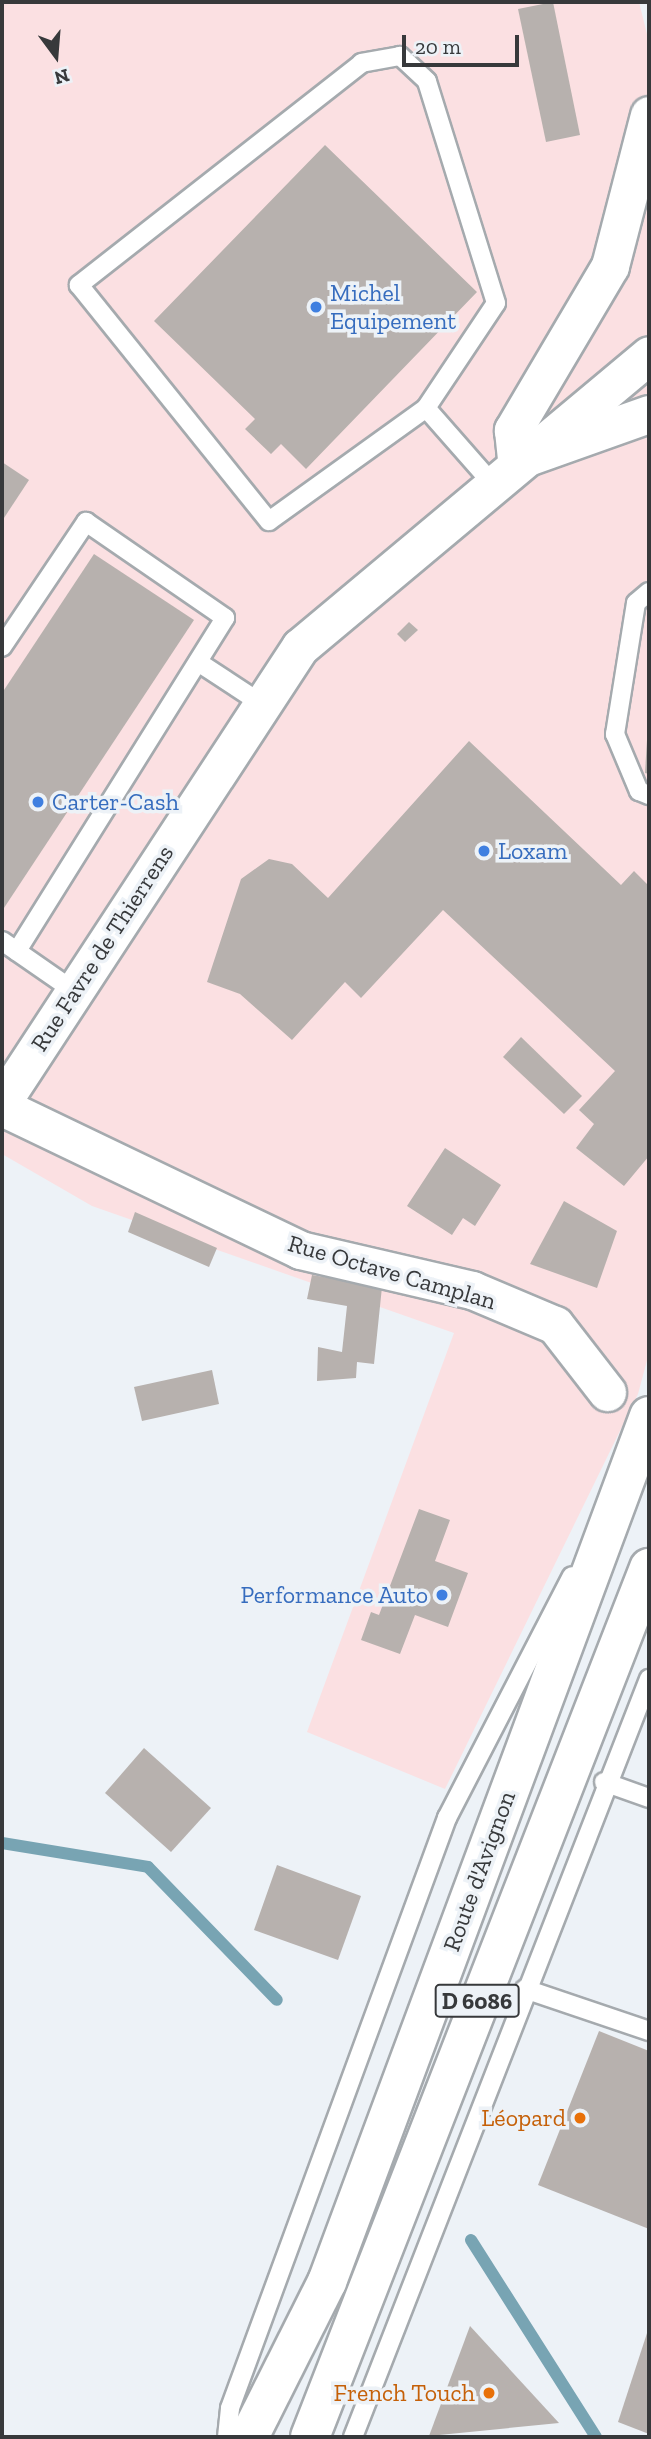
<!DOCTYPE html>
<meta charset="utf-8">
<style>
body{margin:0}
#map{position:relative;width:651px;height:2439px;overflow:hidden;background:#edf2f7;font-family:"Zilla Slab",serif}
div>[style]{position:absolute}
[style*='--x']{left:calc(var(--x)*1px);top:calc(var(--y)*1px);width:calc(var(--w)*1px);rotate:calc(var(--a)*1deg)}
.industrial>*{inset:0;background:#fbe0e2}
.stream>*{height:12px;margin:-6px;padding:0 6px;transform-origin:6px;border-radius:6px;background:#78a4b3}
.building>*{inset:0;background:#b7b1ae}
.roads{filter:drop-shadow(2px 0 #a5aaae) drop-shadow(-2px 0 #a5aaae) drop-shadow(0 2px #a5aaae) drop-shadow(0 -2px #a5aaae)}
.lane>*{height:18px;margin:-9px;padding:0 9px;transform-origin:9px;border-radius:9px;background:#fff}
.street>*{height:37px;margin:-18.5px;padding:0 18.5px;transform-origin:18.5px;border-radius:18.5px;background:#fff}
.primary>*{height:38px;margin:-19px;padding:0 19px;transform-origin:19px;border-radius:19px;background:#fff}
.dots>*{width:19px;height:19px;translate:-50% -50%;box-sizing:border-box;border:4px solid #edf2f7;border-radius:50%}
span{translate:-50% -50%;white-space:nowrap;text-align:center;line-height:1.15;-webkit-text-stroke:7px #edf2f7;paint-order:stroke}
.shield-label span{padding:2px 5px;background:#edf2f7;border:2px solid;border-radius:5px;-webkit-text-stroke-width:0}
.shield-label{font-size:23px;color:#37393b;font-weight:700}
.shop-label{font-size:24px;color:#366cbe}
.left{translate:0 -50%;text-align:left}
.right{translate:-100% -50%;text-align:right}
.street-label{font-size:24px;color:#37393b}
.food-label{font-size:24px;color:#c56008}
.frame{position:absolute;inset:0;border:4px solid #37393b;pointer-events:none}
.north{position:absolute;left:21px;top:21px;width:70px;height:70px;-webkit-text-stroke:5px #edf2f7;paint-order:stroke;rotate:164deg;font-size:19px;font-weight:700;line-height:28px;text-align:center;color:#37393b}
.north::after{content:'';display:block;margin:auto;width:24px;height:32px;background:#37393b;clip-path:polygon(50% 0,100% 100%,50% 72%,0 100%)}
.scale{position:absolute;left:402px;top:35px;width:117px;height:32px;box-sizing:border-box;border:4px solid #37393b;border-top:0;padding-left:9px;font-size:21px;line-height:24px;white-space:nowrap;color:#37393b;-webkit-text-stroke:5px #edf2f7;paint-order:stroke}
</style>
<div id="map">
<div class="industrial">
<div style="clip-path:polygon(2px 2px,639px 2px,649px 42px,649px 1353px,638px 1394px,445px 1789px,307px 1732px,454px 1333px,92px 1206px,2px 1154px)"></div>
</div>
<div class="stream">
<div style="--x:2;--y:1843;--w:148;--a:9.3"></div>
<div style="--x:148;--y:1867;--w:185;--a:45.9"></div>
<div style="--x:471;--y:2240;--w:233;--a:57.6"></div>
</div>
<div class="building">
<div style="clip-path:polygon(553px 2px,580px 135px,546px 142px,518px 9px)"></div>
<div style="clip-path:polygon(325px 145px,477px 292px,306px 469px,281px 444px,271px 454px,245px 429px,255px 419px,154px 321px)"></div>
<div style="clip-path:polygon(2px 462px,29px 480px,2px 521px)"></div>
<div style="clip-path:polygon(94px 554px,194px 620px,2px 911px,2px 693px)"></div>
<div style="clip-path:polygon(409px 622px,418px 630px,405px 642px,397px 634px)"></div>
<div style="clip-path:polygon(647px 740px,649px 740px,649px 774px,645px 773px)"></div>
<div style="clip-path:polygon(469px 741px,621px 885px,634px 871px,649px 886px,649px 1156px,624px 1186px,576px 1148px,594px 1124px,579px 1110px,615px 1071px,443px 910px,361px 998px,345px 982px,292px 1040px,240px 994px,207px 982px,241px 879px,269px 859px,292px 864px,328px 898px)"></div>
<div style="clip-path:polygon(521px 1037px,582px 1096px,564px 1114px,503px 1057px)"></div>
<div style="clip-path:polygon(445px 1148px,501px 1185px,475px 1226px,463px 1218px,452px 1235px,407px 1206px)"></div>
<div style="clip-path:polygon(564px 1201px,617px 1231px,597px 1288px,530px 1264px)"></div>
<div style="clip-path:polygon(135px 1212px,217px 1248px,209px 1267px,128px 1232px)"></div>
<div style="clip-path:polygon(312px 1275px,382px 1287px,374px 1364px,357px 1362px,356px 1378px,317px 1381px,318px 1347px,342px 1352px,347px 1306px,307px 1299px)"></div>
<div style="clip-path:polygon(212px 1370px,219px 1404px,142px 1421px,134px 1387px)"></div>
<div style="clip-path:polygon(419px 1509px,450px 1520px,435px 1561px,468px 1573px,448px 1627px,415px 1615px,400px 1654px,361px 1640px,371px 1612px,379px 1615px)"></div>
<div style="clip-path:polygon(144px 1748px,211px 1808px,171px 1852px,105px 1793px)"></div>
<div style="clip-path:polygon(277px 1865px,361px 1896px,338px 1960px,254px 1930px)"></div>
<div style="clip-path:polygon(599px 2031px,649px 2051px,649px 2229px,538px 2185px)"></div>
<div style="clip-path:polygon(470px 2326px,559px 2423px,429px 2436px)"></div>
<div style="clip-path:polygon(649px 2327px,649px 2434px,618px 2422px)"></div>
</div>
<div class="roads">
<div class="lane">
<div style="--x:426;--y:408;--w:126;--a:-56.3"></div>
<div style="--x:496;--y:303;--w:232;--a:-107.3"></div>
<div style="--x:427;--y:81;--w:37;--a:-137"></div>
<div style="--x:400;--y:56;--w:39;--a:170"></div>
<div style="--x:362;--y:63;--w:360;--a:141.9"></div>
<div style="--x:79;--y:285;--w:303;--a:51.2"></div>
<div style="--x:269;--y:521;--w:193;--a:-35.7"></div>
<div style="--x:426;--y:408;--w:100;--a:48.7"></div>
<div style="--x:649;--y:592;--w:17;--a:140"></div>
<div style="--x:636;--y:603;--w:133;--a:99.1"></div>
<div style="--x:615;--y:734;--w:62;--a:67.2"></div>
<div style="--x:639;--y:791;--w:11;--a:22"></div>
<div style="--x:2;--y:647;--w:151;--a:-56.1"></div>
<div style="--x:86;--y:522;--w:169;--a:34.6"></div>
<div style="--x:225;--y:618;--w:393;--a:122"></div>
<div style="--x:198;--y:662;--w:77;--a:33.3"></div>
<div style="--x:2;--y:941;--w:88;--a:34.8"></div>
<div style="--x:604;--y:1782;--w:48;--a:19.6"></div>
<div style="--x:525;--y:1989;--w:131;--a:18.7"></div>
<div style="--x:227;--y:2437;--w:29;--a:-84"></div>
<div style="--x:230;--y:2408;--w:629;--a:-69.81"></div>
<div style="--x:447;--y:1818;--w:272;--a:-62.7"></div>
<div style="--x:353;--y:2437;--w:814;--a:-68.67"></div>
</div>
<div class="street">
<div style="--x:649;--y:115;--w:156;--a:104.5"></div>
<div style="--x:610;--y:266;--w:191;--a:120.6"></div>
<div style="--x:513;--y:430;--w:31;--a:84"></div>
<div style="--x:516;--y:461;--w:141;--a:-19.5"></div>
<div style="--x:2;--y:1102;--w:544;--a:-56.78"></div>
<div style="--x:300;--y:647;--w:455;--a:-39.9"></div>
<div style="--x:2;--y:1107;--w:331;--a:25.6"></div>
<div style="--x:300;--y:1250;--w:177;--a:13.1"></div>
<div style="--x:472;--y:1290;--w:90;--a:22.9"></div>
<div style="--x:555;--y:1325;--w:85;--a:52.2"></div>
</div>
<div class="primary">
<div style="--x:249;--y:2437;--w:174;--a:-63.3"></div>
<div style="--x:327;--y:2282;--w:924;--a:-69.6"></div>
<div style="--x:310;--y:2437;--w:933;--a:-68.69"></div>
</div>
</div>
<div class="dots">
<div style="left:316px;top:307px;background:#3f7fe0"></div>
<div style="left:38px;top:802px;background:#3f7fe0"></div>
<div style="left:484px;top:851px;background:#3f7fe0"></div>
<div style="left:442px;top:1595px;background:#3f7fe0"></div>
<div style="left:580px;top:2118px;background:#e8710a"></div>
<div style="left:489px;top:2393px;background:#e8710a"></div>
</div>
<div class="shield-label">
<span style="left:477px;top:2001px">D 6086</span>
</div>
<div class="shop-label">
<span class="left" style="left:330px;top:307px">Michel<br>Equipement</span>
<span class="left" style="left:52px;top:802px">Carter-Cash</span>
<span class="left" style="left:498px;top:851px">Loxam</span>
<span class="right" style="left:428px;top:1595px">Performance Auto</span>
</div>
<div class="street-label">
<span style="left:102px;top:948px;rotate:-57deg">Rue Favre de Thierrens</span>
<span style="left:392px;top:1272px;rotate:16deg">Rue Octave Camplan</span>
<span style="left:479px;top:1871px;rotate:-70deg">Route d'Avignon</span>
</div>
<div class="food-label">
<span class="right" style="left:566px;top:2118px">Léopard</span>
<span class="right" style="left:475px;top:2393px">French Touch</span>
</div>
<div class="frame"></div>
<div class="north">N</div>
<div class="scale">20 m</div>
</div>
